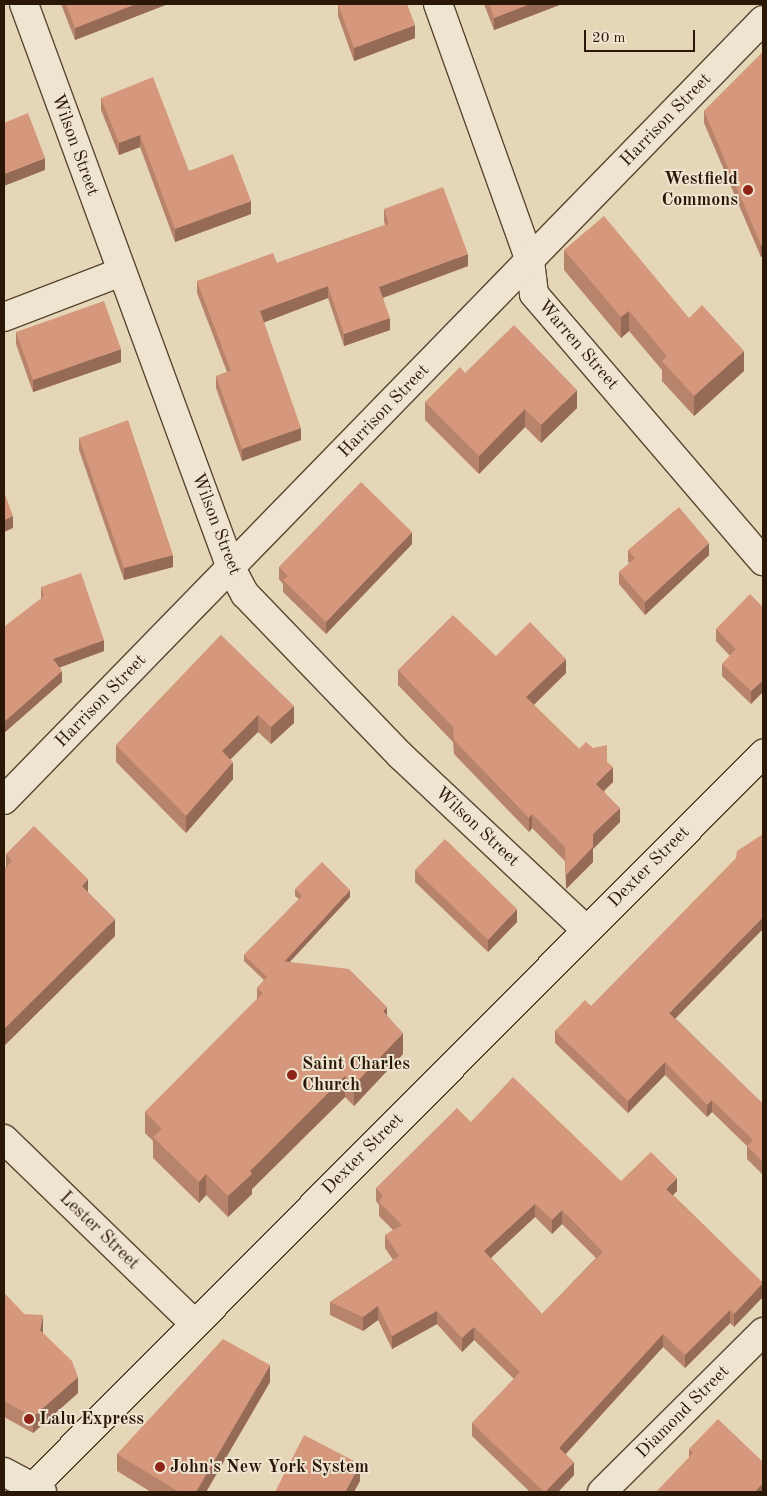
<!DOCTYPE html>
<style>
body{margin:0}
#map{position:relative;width:767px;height:1496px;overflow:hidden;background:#e5d6b7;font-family:"Old Standard TT",serif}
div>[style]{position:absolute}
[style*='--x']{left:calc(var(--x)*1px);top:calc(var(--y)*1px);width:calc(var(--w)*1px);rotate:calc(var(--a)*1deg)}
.roads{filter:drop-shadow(1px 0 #594732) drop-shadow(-1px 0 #594732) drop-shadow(0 1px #594732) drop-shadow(0 -1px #594732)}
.street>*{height:28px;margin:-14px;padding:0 14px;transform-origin:14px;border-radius:14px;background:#eee4d0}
.secondary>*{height:28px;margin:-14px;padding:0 14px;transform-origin:14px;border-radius:14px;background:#eee4d0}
.wall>*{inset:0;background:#b7836b}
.shaded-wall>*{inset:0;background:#956a57}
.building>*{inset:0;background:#d5987c}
.dots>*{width:14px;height:14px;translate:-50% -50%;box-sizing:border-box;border:2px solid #eee4d0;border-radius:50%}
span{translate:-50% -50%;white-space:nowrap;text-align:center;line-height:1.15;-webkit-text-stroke:4px #eee4d0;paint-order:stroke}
.street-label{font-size:18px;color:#2a1705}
.poi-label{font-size:18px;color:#2a1705;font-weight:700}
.right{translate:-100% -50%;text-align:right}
.left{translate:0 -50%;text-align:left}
.frame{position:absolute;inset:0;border:5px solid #2a1705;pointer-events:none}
.scale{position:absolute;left:584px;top:30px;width:111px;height:22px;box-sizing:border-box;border:2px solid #2a1705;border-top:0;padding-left:6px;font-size:15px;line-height:18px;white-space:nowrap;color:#2a1705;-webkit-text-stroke:4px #eee4d0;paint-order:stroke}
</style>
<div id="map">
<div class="roads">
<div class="street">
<div style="--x:24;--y:4;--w:601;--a:69.85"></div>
<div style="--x:231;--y:568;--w:30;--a:62"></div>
<div style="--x:245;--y:594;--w:225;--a:46.1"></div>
<div style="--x:401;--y:756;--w:254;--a:43.2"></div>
<div style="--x:438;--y:4;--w:273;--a:70.3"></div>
<div style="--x:530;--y:261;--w:33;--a:83"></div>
<div style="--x:534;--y:294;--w:352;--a:49.4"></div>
<div style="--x:4;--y:317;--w:125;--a:-21"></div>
<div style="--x:4;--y:800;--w:1088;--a:-45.78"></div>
<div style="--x:4;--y:1139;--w:264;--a:44.1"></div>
<div style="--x:602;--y:1492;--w:227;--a:-44.8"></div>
</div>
<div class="secondary">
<div style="--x:4;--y:1472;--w:43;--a:27.8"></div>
<div style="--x:28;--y:1492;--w:1042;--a:-45.12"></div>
</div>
</div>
<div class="wall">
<div style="clip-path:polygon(61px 4px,168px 4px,75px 40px)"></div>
<div style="clip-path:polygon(338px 4px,415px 38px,354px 61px,338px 16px)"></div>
<div style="clip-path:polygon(484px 4px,562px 4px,494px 30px)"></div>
<div style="clip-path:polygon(763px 52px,761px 257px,704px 123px,704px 111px)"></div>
<div style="clip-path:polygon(101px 98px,189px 171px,251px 214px,175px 242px,140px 147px,119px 155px,101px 110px)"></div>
<div style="clip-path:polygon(384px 209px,468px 266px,383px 298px,390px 330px,344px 346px,328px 298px,264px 322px,301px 440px,242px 461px,216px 388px,216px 376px,227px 372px,197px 293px,197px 281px,277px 263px,385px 225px,384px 221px)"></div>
<div style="clip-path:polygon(564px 250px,689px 318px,744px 371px,694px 416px,662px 381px,662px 370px,629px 331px,621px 338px,564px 270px)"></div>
<div style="clip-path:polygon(16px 332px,121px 362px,33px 392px,16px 344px)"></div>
<div style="clip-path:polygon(465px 373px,577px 408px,541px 443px,525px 427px,479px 474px,425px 420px,425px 402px)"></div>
<div style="clip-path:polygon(79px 438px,173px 567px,124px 580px,79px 450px)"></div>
<div style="clip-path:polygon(412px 544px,326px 634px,283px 592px,283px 584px,279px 579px,279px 567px)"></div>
<div style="clip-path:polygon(628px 550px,709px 555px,645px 615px,619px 584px,619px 572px,630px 563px,628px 562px)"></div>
<div style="clip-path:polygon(41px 587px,104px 651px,60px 667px,62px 682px,4px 733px,4px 627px,41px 599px)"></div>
<div style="clip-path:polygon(763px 607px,751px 704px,722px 676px,722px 664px,730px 656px,716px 641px,716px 629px)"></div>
<div style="clip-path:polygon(221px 635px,294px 723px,271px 744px,258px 732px,230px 759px,233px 779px,186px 833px,116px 762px,116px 745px)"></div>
<div style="clip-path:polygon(496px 656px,566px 673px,534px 705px,579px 749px,607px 762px,613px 782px,604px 791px,620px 822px,593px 849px,593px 862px,566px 889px,565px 861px,532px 828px,529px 832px,454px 754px,453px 742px,398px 685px,398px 670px)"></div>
<div style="clip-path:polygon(6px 854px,88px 892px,115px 936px,4px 1046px,4px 870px,6px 867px)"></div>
<div style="clip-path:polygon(415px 870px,517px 922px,488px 952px,415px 882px)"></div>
<div style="clip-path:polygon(295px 889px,350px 897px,290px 962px,387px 1015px,403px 1054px,354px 1106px,345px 1097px,252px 1189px,252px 1194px,228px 1217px,206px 1195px,199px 1203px,153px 1158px,153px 1141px,145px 1133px,145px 1112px,257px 999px,257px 988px,264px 980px,244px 961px,244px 955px,299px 899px,295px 896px)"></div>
<div style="clip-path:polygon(591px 1006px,676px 1019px,763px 1104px,763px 1175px,747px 1159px,747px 1146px,712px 1112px,707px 1117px,665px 1075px,628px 1113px,555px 1043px,555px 1031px)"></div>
<div style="clip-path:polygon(evenodd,471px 1122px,621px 1181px,677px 1191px,673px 1195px,763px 1283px,734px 1327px,730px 1323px,685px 1368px,663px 1347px,566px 1454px,574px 1475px,558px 1492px,530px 1492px,472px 1436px,472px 1423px,514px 1379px,474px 1340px,462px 1352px,437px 1324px,392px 1349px,378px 1320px,363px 1331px,330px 1315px,330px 1302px,393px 1260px,385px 1248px,385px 1235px,393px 1230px,379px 1216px,379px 1205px,376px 1201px,376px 1188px,471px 1122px,535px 1217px,552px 1234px,562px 1224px,596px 1258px,542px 1314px,491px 1258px,535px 1217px)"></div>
<div style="clip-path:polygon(4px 1293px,24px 1314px,43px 1332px,43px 1333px,78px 1393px,33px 1433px,4px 1417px)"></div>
<div style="clip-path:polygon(270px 1382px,206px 1492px,151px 1492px,117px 1471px,117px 1454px)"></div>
<div style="clip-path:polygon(689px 1449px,763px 1462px,689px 1458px)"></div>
</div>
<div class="shaded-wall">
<div style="clip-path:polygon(136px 4px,168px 4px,75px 40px,75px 28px)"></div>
<div style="clip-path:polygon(530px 4px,562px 4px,494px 30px,494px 18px)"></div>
<div style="clip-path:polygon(415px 25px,415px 38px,354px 61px,354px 48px)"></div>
<div style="clip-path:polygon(140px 135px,140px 147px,119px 155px,119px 143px)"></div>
<div style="clip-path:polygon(45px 158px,45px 170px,4px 186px,4px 174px)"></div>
<div style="clip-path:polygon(251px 201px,251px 214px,175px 242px,175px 229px)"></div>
<div style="clip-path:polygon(763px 244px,763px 256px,761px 257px,761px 245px)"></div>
<div style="clip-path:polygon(468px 254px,468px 266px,379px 299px,379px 287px)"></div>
<div style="clip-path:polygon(328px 286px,328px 298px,260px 324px,260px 311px)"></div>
<div style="clip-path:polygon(629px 311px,629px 331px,621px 338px,621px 317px)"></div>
<div style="clip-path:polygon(390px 318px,390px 330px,344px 346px,344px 334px)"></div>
<div style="clip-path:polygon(121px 349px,121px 362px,33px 392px,33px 380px)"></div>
<div style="clip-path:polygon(744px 351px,744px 371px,694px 416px,694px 396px)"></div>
<div style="clip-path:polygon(577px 390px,577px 408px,541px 443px,541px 425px)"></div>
<div style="clip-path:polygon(525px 409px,525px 427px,479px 474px,479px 456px)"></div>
<div style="clip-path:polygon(301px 428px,301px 440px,242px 461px,242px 449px)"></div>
<div style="clip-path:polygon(13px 516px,13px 528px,4px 532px,4px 520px)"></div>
<div style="clip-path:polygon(412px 532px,412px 544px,326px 634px,326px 622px)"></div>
<div style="clip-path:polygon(709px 543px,709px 555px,645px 615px,645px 602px)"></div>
<div style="clip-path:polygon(173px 555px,173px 567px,124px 580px,124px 568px)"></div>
<div style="clip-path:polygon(104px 640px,104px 651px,53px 670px,53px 659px)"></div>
<div style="clip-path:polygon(566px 659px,566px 673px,526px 712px,526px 697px)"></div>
<div style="clip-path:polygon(62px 671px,62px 682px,4px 733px,4px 722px)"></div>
<div style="clip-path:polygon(763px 680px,763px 692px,751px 704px,751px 691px)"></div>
<div style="clip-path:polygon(294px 706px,294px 723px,271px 744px,271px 727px)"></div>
<div style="clip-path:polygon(258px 715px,258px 732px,222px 768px,222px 751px)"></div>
<div style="clip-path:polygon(233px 762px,233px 779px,186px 833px,186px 816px)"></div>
<div style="clip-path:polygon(613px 767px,613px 782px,596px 798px,596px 784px)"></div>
<div style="clip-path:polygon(620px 808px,620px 822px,593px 849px,593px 862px,566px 889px,566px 875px,593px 834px)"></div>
<div style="clip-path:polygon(532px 814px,532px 828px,529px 832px,529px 818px)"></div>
<div style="clip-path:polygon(88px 879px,88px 896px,82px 886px)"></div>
<div style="clip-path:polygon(350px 890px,350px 897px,268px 985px,268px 979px)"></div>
<div style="clip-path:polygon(517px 909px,517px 922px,488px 952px,488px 940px)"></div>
<div style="clip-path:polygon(763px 917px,763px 929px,669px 1025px,669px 1013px)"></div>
<div style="clip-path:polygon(115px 919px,115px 936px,4px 1046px,4px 1029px)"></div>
<div style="clip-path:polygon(387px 1007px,387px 1027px,383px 1011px)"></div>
<div style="clip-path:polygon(403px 1033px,403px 1054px,354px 1106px,354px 1085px)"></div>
<div style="clip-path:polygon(665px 1062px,665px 1075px,628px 1113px,628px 1101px)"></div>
<div style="clip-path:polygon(345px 1076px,345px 1097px,252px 1189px,252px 1194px,228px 1217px,228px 1196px,250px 1171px)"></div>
<div style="clip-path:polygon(712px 1100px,712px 1112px,707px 1117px,707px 1105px)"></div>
<div style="clip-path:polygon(206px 1174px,206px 1195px,199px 1203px,199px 1182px)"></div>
<div style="clip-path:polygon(677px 1178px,677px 1191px,666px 1202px,666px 1189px)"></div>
<div style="clip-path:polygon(535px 1204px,535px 1217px,484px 1264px,484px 1251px)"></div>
<div style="clip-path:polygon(562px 1210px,562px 1224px,552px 1234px,552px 1220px)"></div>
<div style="clip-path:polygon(763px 1283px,763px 1297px,734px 1327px,734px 1314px)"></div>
<div style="clip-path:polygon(378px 1306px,378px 1320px,363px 1331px,363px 1317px)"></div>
<div style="clip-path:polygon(730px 1310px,730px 1323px,685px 1368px,685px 1355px)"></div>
<div style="clip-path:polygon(437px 1311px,437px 1324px,392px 1349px,392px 1336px)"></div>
<div style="clip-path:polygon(43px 1315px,43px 1332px,40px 1347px,40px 1330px)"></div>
<div style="clip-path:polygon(474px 1327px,474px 1340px,462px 1352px,462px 1338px)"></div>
<div style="clip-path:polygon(663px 1334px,663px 1347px,559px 1461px,559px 1448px)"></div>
<div style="clip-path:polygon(270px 1365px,270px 1382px,206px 1492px,196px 1492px)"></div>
<div style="clip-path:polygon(78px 1377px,78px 1393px,33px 1433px,33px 1417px)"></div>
<div style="clip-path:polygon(574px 1462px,574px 1475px,558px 1492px,545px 1492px)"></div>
<div style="clip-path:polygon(360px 1464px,360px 1481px,354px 1492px,345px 1492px)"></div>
<div style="clip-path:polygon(763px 1483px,763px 1492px,754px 1492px)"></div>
</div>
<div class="building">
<div style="clip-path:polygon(66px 4px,136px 4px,75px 28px)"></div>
<div style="clip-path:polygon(338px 4px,407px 4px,415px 25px,354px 48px)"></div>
<div style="clip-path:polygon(489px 4px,530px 4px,494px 18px)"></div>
<div style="clip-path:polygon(763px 52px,763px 244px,761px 245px,704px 111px)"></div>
<div style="clip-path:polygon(153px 77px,189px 171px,233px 154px,251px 201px,175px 229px,140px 135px,119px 143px,101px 98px)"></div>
<div style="clip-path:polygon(28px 113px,45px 158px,4px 174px,4px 123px)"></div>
<div style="clip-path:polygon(443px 187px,468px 254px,379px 287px,390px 318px,344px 334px,328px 286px,260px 311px,301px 428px,242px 449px,216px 376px,231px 371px,197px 281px,273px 253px,277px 263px,389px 224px,384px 209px)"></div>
<div style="clip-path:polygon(604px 216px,689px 318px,702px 305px,744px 351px,694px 396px,662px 361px,667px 356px,629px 311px,621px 317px,564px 250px)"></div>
<div style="clip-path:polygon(104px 301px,121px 349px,33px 380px,16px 332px)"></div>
<div style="clip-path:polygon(514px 325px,577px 390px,541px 425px,525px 409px,479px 456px,425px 402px,460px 367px,465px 373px)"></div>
<div style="clip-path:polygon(128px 420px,173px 555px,124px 568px,79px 438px)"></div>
<div style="clip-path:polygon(361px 482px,412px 532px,326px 622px,283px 580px,288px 576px,279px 567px)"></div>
<div style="clip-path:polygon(4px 492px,13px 516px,4px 520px)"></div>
<div style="clip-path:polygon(679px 507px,709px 543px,645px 602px,619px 572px,635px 558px,628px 550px)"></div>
<div style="clip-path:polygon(81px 573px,104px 640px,53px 659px,62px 671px,4px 722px,4px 627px,44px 596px,41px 587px)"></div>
<div style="clip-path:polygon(750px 594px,763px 607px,763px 680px,751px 691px,722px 664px,736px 649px,716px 629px)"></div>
<div style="clip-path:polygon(453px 615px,496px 656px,530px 622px,566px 659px,526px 697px,579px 749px,586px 742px,593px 748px,607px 745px,607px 762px,613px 767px,596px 784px,620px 808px,593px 834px,593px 847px,566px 875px,565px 847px,532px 814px,529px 818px,454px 740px,453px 727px,398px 670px)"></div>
<div style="clip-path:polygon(221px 635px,294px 706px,271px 727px,258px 715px,222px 751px,233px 762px,186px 816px,116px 745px)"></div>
<div style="clip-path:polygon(34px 826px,88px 879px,82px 886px,115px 919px,4px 1029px,4px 870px,12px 861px,6px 854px)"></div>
<div style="clip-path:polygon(763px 834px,763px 917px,669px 1013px,763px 1104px,763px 1162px,747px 1146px,753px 1140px,712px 1100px,707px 1105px,665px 1062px,628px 1101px,555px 1031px,585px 1000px,591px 1006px,736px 858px,737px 851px)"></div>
<div style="clip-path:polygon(445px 839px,517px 909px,488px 940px,415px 870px)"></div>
<div style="clip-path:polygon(322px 862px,350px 890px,285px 961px,282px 961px,267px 977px,244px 955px,302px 896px,295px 889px)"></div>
<div style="clip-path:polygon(282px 961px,349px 969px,387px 1007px,383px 1011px,403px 1033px,354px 1085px,345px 1076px,250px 1171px,252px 1174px,228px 1196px,206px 1174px,199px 1182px,153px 1137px,162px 1129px,145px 1112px,263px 993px,257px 988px)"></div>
<div style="clip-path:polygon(evenodd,513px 1077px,621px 1181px,651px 1152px,677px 1178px,666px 1189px,763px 1283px,734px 1314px,730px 1310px,685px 1355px,663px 1334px,559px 1448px,574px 1462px,545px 1492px,544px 1492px,472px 1423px,520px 1372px,474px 1327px,462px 1338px,437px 1311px,392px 1336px,378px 1306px,363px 1317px,330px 1302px,399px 1256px,385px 1235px,402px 1225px,379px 1202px,383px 1196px,376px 1188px,457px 1108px,471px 1122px,513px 1077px,535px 1204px,552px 1220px,562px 1210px,603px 1252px,542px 1314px,484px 1251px,535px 1204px)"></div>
<div style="clip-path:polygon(4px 1293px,24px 1314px,43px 1315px,40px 1330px,72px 1361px,78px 1377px,33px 1417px,4px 1401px)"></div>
<div style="clip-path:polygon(223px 1339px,270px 1365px,196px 1492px,179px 1492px,117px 1454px)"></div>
<div style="clip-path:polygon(718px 1419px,763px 1462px,763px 1483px,754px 1492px,656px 1492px,693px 1453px,689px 1449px)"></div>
<div style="clip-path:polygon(304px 1435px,360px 1464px,345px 1492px,275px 1492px)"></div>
</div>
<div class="dots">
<div style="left:748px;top:190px;background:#8f2418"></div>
<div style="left:292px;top:1075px;background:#8f2418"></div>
<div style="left:29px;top:1419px;background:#8f2418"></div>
<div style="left:160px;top:1467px;background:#8f2418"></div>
</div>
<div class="street-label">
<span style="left:666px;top:120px;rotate:-46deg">Harrison Street</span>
<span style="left:75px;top:145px;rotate:70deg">Wilson Street</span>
<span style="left:578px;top:345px;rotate:49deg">Warren Street</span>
<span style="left:384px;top:411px;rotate:-46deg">Harrison Street</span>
<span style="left:216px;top:524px;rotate:69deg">Wilson Street</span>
<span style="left:101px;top:701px;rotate:-46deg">Harrison Street</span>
<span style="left:477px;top:827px;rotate:43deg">Wilson Street</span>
<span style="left:649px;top:867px;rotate:-45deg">Dexter Street</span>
<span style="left:363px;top:1154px;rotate:-45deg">Dexter Street</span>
<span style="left:99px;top:1231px;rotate:44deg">Lester Street</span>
<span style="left:683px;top:1412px;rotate:-45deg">Diamond Street</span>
</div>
<div class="poi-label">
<span class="right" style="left:738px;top:190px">Westfield<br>Commons</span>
<span class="left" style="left:302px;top:1075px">Saint Charles<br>Church</span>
<span class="left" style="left:39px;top:1419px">Lalu Express</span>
<span class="left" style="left:170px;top:1467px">John's New York System</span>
</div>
<div class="frame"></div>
<div class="scale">20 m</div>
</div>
